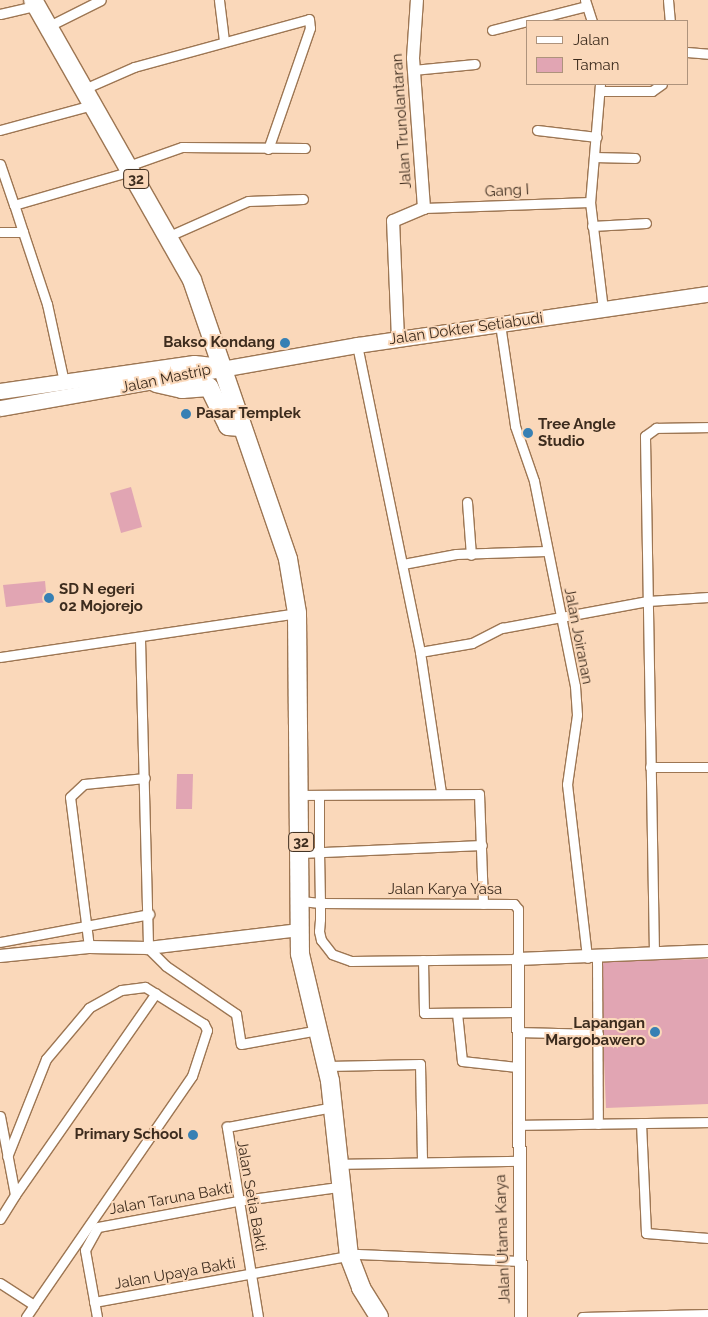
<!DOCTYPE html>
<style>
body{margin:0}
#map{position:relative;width:708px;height:1317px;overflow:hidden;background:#fad8ba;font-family:Raleway,sans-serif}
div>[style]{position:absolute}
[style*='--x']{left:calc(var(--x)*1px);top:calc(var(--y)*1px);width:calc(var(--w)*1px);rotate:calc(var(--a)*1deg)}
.green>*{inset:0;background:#e1a5b3}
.roads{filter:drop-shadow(1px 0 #9d7653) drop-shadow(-1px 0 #9d7653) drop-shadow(0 1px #9d7653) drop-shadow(0 -1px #9d7653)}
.street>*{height:9px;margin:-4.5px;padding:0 4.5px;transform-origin:4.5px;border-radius:4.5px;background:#fff}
.secondary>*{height:12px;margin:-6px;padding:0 6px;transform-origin:6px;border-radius:6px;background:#fff}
.primary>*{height:15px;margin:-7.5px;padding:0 7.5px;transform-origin:7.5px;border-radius:7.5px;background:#fff}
.highway>*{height:18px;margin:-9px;padding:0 9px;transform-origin:9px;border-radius:9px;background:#fff}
.dots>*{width:14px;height:14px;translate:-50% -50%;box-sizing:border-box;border:2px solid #fad8ba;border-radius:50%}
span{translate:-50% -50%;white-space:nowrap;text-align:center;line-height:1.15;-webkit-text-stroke:4px #fad8ba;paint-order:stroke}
.shield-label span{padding:1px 4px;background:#fad8ba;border:1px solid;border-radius:4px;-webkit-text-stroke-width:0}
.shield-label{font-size:14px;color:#3d2c1e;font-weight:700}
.street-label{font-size:15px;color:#3d2c1e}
.poi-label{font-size:15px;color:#3d2c1e;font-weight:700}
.right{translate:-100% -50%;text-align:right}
.left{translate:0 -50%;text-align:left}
.legend{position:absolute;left:526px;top:20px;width:162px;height:65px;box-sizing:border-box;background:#fad8ba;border:1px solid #ae937c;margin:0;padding:6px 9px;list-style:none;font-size:15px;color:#3d2c1e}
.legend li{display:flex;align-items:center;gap:10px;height:25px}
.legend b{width:25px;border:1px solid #ae937c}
</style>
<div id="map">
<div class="green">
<div style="clip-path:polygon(131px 487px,142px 527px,121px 533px,110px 493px)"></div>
<div style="clip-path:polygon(45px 581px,47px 602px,6px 607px,3px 585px)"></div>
<div style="clip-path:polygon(177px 774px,193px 774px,192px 809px,176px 809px)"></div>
<div style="clip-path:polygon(708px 959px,708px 1104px,606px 1108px,600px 961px)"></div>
</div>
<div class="roads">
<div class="street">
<div style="--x:219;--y:0;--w:41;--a:83"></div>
<div style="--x:585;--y:0;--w:22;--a:72"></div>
<div style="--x:668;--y:0;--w:21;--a:85"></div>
<div style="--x:0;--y:14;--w:37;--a:-13"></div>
<div style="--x:47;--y:27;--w:60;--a:-26.6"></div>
<div style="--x:492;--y:30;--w:97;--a:-14.3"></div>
<div style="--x:687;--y:52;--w:21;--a:5"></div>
<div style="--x:413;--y:70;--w:62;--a:-5.5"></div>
<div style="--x:600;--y:84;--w:118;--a:94.8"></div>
<div style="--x:590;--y:202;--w:108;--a:83.1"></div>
<div style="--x:84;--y:89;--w:55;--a:-23.7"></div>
<div style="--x:134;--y:67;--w:181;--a:-15.3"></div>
<div style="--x:309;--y:19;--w:9;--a:84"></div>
<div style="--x:310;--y:28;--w:128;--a:109.1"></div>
<div style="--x:600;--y:91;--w:52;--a:0"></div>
<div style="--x:652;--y:91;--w:12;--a:-35"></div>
<div style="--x:0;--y:130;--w:95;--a:-15.2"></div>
<div style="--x:537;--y:130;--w:60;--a:6.7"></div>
<div style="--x:594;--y:157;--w:41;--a:1.4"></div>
<div style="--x:0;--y:164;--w:43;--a:71.1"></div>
<div style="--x:128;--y:166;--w:57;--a:-19.4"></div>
<div style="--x:182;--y:147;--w:123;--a:0.5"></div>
<div style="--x:424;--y:208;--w:166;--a:-2.1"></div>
<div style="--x:592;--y:226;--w:54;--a:-3.2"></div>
<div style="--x:0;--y:232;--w:23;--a:0"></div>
<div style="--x:23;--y:232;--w:28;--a:-108"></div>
<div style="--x:14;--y:205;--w:122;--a:-16.2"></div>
<div style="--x:23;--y:232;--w:76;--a:71.6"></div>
<div style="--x:47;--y:304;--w:80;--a:77.7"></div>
<div style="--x:169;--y:236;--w:86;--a:-23.9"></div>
<div style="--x:248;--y:201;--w:55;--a:-2.1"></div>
<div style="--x:500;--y:324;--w:103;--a:81.6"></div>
<div style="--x:515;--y:426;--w:58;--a:70.9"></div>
<div style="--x:534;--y:481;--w:209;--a:78.7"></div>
<div style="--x:575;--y:686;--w:29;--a:86"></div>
<div style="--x:577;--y:715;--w:70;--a:98.2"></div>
<div style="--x:567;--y:784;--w:175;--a:83.4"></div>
<div style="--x:357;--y:345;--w:313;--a:78.4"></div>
<div style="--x:420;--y:652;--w:142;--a:81.5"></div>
<div style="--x:467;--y:502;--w:53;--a:85.7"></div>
<div style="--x:403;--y:564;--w:54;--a:-10.7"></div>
<div style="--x:456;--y:554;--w:90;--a:-1.9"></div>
<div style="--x:140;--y:639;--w:309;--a:88.5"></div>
<div style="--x:148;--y:948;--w:25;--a:45"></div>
<div style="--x:166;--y:966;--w:85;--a:34.4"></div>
<div style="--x:236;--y:1014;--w:30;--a:81"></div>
<div style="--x:241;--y:1044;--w:78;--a:-10.3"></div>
<div style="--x:420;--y:652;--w:53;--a:-9.8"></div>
<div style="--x:472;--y:643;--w:34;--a:-27"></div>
<div style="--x:502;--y:628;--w:148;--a:-10.5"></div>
<div style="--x:648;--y:601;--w:60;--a:-3.8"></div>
<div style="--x:0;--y:657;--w:300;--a:-8.4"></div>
<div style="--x:650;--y:767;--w:58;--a:0"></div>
<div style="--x:300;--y:795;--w:179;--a:-0.3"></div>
<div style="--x:479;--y:794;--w:110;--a:87.9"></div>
<div style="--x:301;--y:853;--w:181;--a:-2.5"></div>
<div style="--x:301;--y:901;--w:19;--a:6"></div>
<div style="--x:320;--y:903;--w:194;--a:0.3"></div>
<div style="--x:514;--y:904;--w:6;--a:51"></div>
<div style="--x:518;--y:909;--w:50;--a:90"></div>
<div style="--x:518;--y:959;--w:167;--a:179.3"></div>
<div style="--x:351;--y:961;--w:20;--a:-160"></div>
<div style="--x:332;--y:954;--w:18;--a:-128"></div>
<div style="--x:321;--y:940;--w:9;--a:-103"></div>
<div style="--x:319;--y:931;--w:12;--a:-85"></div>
<div style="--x:320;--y:919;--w:16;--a:-90"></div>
<div style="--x:320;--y:903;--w:50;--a:-91.1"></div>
<div style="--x:319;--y:853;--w:58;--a:-90"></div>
<div style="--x:0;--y:942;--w:152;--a:-10.6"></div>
<div style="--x:89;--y:947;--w:151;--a:-97.2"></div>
<div style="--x:70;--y:797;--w:19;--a:-43"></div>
<div style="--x:84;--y:784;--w:61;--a:-5.6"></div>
<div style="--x:654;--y:953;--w:517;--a:-91"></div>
<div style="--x:645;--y:436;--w:14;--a:-36"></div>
<div style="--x:656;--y:428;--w:52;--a:-1.1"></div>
<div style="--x:597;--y:958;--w:166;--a:89.7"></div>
<div style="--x:423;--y:960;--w:53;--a:88.9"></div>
<div style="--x:424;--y:1013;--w:93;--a:-0.6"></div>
<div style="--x:457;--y:1013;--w:48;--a:84.1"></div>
<div style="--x:462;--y:1061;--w:55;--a:6.2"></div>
<div style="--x:517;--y:1032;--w:81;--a:1.4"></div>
<div style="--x:328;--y:1066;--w:92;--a:-1.2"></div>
<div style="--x:420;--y:1064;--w:98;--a:88.8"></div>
<div style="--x:0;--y:1116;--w:80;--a:79.2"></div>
<div style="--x:15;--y:1195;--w:246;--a:-55.1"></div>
<div style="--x:641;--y:1123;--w:110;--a:87.4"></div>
<div style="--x:646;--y:1233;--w:62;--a:4.6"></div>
<div style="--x:517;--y:1125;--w:191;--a:-0.9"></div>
<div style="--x:337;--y:1164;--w:180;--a:-1"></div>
<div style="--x:0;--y:1219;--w:28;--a:-58"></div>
<div style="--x:0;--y:1283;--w:40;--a:32.9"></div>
<div style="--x:34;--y:1305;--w:278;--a:-55.4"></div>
<div style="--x:192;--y:1076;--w:48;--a:-71.9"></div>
<div style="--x:207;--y:1030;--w:7;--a:-117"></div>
<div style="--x:204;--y:1024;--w:70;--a:-147.9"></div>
<div style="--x:145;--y:987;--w:24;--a:173"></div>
<div style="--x:121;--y:990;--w:37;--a:151"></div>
<div style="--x:89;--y:1008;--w:67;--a:130.1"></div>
<div style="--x:46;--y:1059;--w:105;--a:111.7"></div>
<div style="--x:94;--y:1302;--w:268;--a:-10.3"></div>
<div style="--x:358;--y:1254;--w:162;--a:2.5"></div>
<div style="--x:26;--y:1317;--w:14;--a:-56"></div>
<div style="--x:97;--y:1317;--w:68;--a:-100.2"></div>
<div style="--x:85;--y:1250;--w:26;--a:-61"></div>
<div style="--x:98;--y:1227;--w:141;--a:-10.6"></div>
<div style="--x:237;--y:1201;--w:102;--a:-7.9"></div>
<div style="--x:258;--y:1317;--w:193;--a:-99.3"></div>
<div style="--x:227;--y:1127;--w:108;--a:-10.7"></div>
<div style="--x:582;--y:1317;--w:126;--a:-1.4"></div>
</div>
<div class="secondary">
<div style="--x:398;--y:339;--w:118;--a:-92.4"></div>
<div style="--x:393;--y:221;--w:34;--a:-23"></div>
<div style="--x:424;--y:208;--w:150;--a:-94.2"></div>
<div style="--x:413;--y:58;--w:58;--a:-86.1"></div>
<div style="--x:0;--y:956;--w:89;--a:-5.8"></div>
<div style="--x:89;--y:947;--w:59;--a:1"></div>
<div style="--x:148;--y:948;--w:153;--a:-6.8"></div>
<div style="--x:521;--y:1317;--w:358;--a:-90.5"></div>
<div style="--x:518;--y:959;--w:190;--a:-2.4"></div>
</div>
<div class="primary">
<div style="--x:0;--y:391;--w:196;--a:-8.2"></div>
<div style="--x:194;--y:363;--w:30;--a:6"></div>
<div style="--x:0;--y:408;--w:363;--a:-10"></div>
<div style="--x:357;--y:345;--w:355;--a:-8.3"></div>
</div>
<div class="highway">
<div style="--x:33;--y:0;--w:322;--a:60.4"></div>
<div style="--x:192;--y:280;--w:295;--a:71"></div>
<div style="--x:288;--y:559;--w:55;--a:80.5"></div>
<div style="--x:297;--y:613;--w:341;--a:89.5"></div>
<div style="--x:300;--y:954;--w:130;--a:76.7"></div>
<div style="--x:330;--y:1081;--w:176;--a:83.8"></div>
<div style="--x:349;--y:1256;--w:34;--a:69"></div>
<div style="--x:361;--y:1288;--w:34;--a:58"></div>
<div style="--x:156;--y:383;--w:27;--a:13"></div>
<div style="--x:182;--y:389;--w:27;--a:-4"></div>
<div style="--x:209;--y:387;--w:43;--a:64"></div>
<div style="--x:228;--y:426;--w:12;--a:5"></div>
</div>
</div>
<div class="dots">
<div style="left:285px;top:343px;background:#3780b4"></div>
<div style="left:186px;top:414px;background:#3780b4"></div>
<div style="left:528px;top:433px;background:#3780b4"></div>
<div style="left:49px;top:598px;background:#3780b4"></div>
<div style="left:655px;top:1032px;background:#3780b4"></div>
<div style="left:193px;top:1135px;background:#3780b4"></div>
</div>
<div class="shield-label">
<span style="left:136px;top:179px">32</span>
<span style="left:301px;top:842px">32</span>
</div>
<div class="street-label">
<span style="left:402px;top:121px;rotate:-94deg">Jalan Trunolantaran</span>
<span style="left:507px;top:191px;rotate:-3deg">Gang I</span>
<span style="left:466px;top:329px;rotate:-8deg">Jalan Dokter Setiabudi</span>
<span style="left:166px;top:379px;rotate:-12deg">Jalan Mastrip</span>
<span style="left:578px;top:636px;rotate:79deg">Jalan Joiranan</span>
<span style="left:445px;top:890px">Jalan Karya Yasa</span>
<span style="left:251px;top:1196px;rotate:80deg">Jalan Setia Bakti</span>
<span style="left:171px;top:1199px;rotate:-10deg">Jalan Taruna Bakti</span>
<span style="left:503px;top:1239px;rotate:-92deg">Jalan Utama Karya</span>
<span style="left:175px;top:1274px;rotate:-10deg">Jalan Upaya Bakti</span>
</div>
<div class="poi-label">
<span class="right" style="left:275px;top:343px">Bakso Kondang</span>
<span class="left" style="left:196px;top:414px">Pasar Templek</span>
<span class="left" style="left:538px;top:433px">Tree Angle<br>Studio</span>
<span class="left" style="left:59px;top:598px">SD N egeri<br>02 Mojorejo</span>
<span class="right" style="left:645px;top:1032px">Lapangan<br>Margobawero</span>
<span class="right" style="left:183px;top:1135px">Primary School</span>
</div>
<ul class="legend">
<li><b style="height:6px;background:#fff"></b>Jalan</li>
<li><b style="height:14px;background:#e1a5b3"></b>Taman</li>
</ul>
</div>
